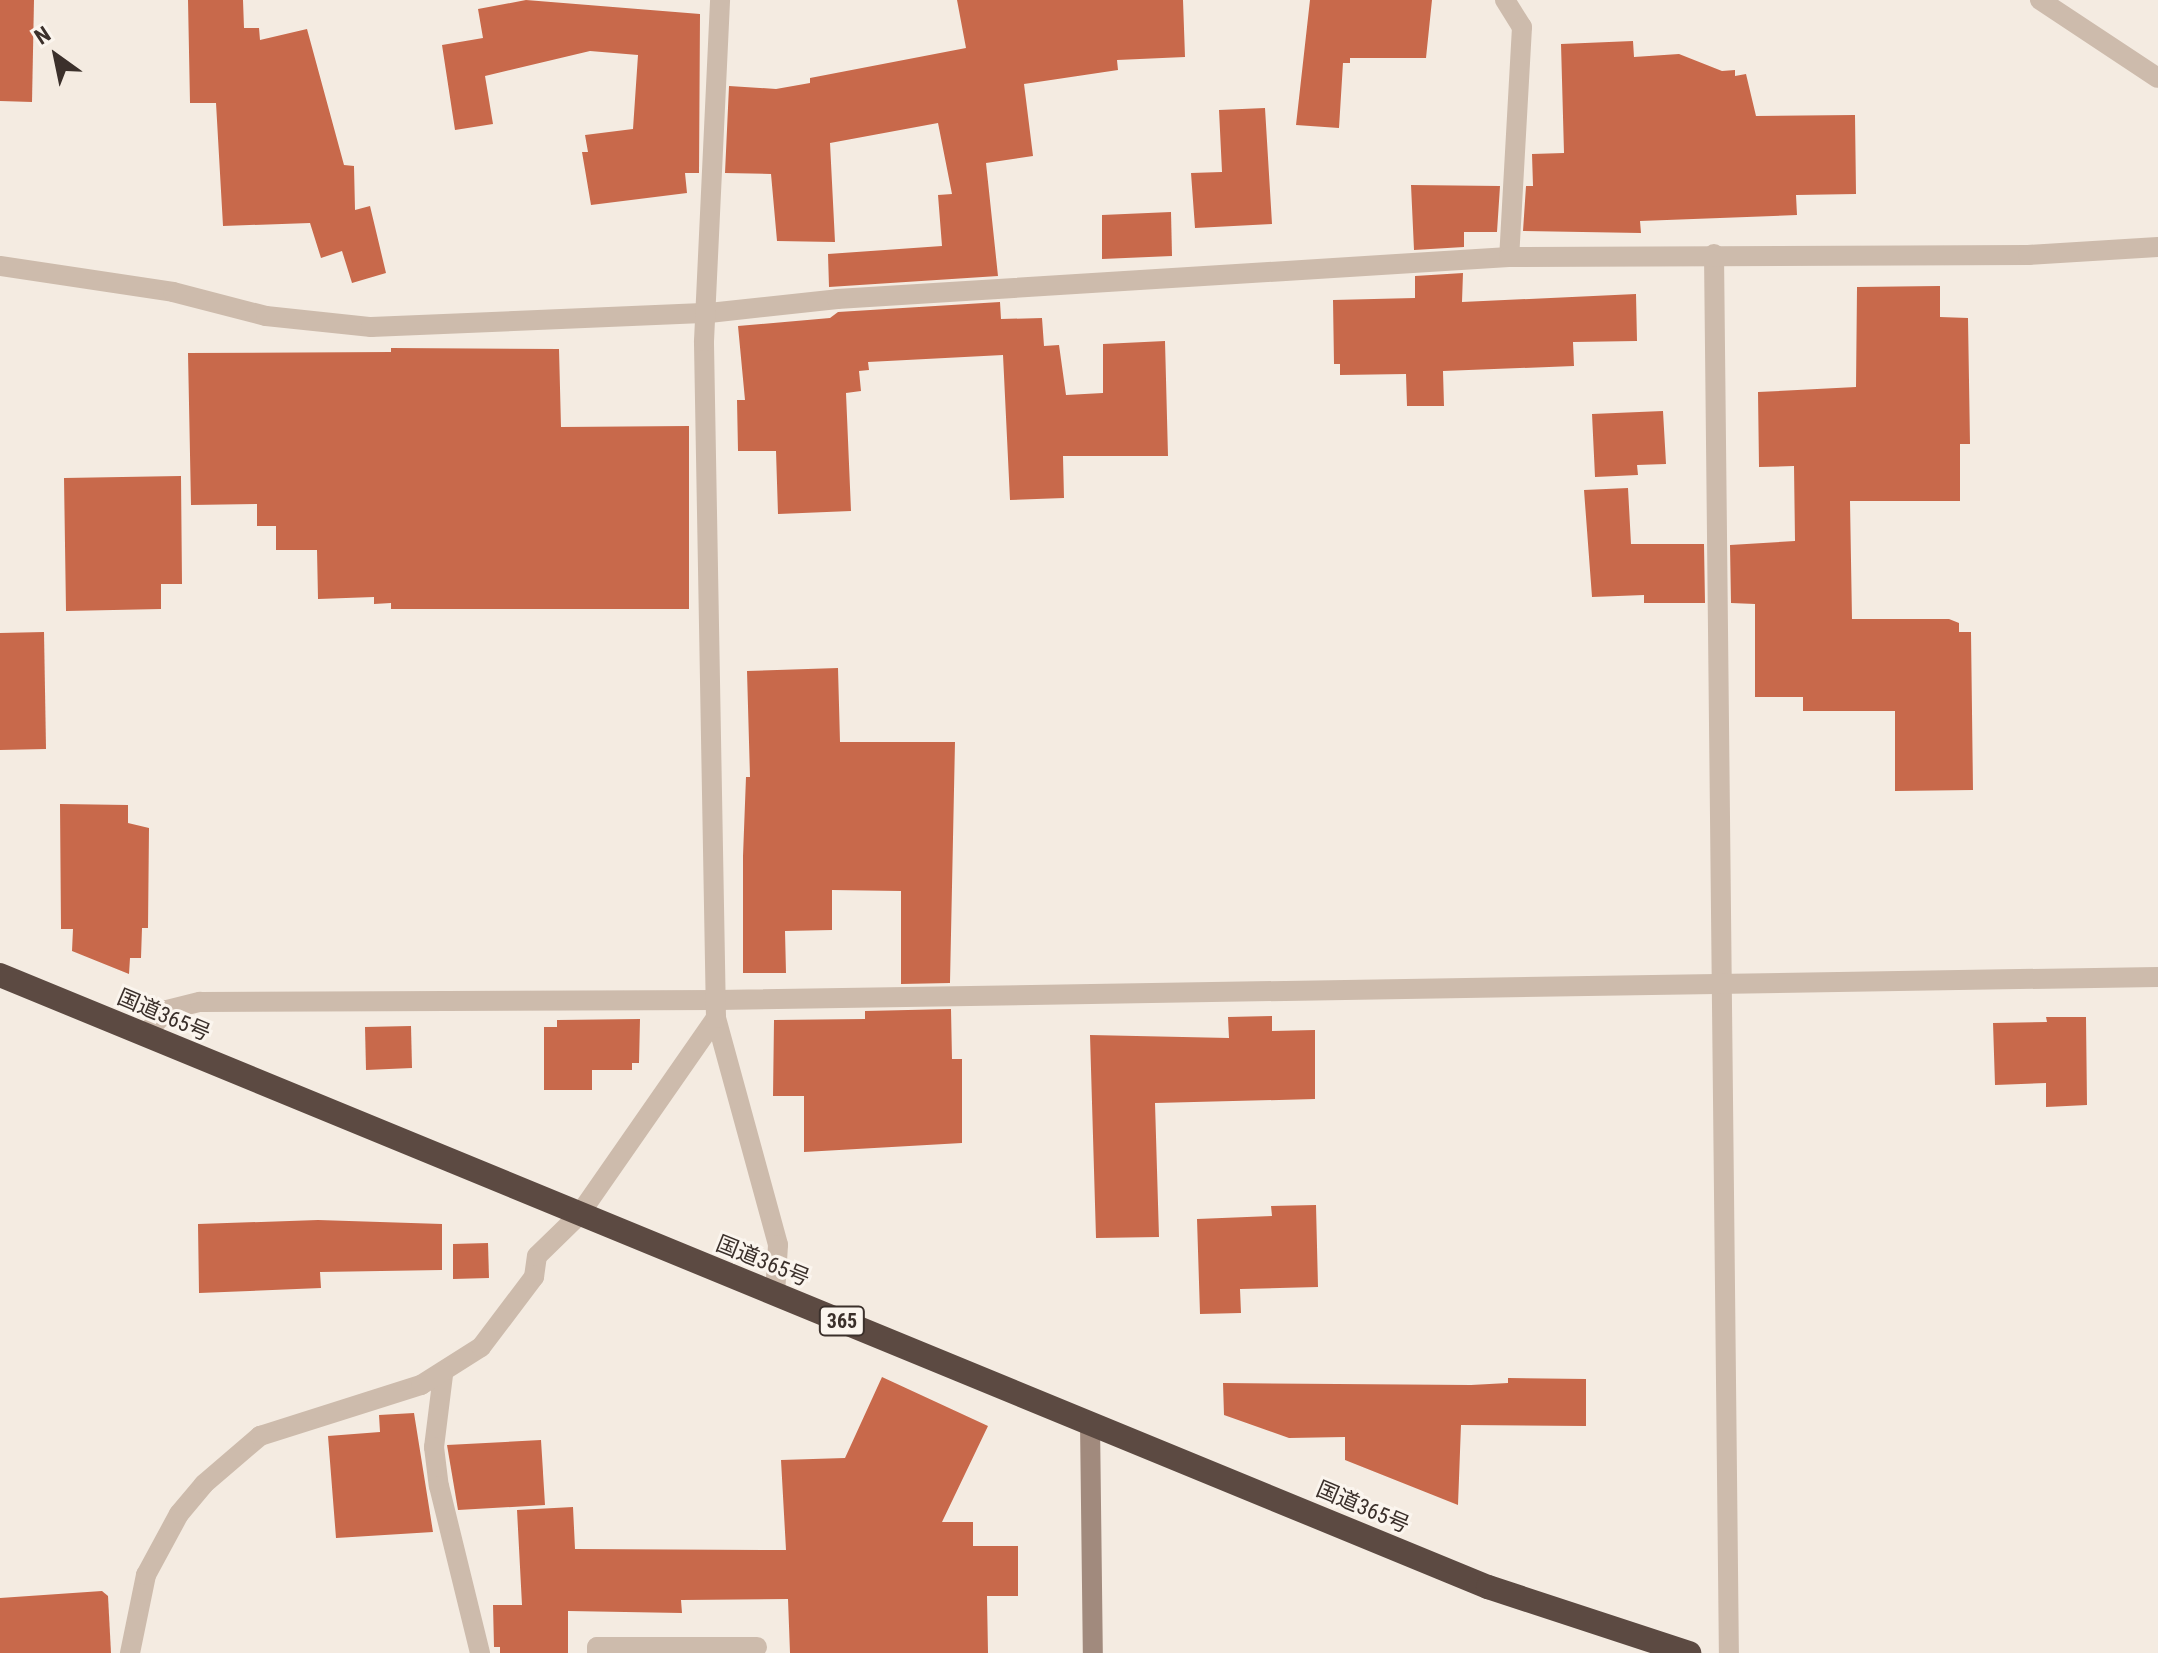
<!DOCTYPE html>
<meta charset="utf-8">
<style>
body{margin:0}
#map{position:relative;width:2158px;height:1653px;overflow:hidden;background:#f4ebe1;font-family:"Roboto Condensed","Noto Sans JP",sans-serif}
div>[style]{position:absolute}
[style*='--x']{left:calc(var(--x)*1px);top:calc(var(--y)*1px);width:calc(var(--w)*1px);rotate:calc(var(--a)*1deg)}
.building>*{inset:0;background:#c8694b}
.street>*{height:20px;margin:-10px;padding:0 10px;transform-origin:10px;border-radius:10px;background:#cdbbac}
.secondary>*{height:20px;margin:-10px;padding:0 10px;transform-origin:10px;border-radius:10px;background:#a18a7d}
.highway>*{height:24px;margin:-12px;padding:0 12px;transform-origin:12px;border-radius:12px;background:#5c4a42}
span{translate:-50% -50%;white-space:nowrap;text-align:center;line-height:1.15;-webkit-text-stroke:6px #fbf5ee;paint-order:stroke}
.shield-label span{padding:2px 6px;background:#fbf5ee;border:2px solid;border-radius:6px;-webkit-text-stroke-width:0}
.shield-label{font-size:20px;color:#3b302b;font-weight:700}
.street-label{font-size:22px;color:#3b302b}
.north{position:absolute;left:16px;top:16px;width:80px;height:80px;-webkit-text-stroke:6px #fbf5ee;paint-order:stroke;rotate:327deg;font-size:22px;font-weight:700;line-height:32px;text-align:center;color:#3b302b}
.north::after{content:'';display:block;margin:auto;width:28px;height:36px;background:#3b302b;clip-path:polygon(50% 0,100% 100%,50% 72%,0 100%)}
</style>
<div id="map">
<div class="building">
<div style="clip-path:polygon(0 0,34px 0,32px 102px,0 101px)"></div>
<div style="clip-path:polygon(188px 0,243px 0,244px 28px,259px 28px,260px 40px,307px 29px,344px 165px,354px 166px,355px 210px,370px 206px,386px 273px,352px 283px,342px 251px,321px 258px,310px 223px,223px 226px,216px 103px,190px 103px)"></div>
<div style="clip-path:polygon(526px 0,700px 14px,699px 173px,685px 173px,687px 193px,591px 205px,582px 152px,588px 152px,585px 135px,633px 129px,638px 55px,590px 51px,485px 76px,493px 124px,455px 130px,442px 45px,483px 38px,478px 9px)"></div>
<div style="clip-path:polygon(957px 0,1183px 0,1185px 57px,1117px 60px,1118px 70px,1024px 84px,1033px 156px,986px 163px,998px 276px,829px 287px,828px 254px,942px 246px,938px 195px,952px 194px,938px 123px,830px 143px,835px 242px,777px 241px,771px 174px,725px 173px,729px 86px,776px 89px,810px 83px,810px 78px,966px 48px)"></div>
<div style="clip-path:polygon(1310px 0,1432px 0,1426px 58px,1350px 58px,1350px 63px,1343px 63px,1339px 128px,1296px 125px)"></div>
<div style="clip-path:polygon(1633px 41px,1634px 57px,1679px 54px,1722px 71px,1735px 70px,1735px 76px,1746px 74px,1756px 116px,1855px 115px,1856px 194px,1796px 195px,1797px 215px,1640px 221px,1641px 233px,1523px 231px,1526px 186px,1533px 186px,1532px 154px,1564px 153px,1561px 44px)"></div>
<div style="clip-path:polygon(1265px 108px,1272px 224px,1195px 228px,1191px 173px,1222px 172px,1219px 110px)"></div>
<div style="clip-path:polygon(1411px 185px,1500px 186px,1497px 232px,1464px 232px,1464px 247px,1414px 250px)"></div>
<div style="clip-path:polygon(1171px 212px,1172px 256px,1102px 259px,1102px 215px)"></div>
<div style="clip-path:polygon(1463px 273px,1462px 302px,1636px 294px,1637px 341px,1573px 342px,1574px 366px,1443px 371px,1444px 406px,1407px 406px,1406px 374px,1340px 375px,1340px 364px,1334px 364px,1333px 300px,1415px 298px,1415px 276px)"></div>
<div style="clip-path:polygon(1940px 286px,1940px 317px,1968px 318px,1970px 444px,1960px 444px,1960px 501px,1850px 501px,1852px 619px,1949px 619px,1959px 623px,1959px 632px,1971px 632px,1973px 790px,1895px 791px,1895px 711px,1803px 711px,1803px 697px,1755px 697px,1755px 604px,1731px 603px,1730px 545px,1795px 541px,1794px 466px,1759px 467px,1758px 392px,1856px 387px,1857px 287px)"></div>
<div style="clip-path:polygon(1000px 302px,1001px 319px,1042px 318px,1044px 346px,1059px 345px,1066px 395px,1103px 393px,1103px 344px,1165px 341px,1168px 456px,1063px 456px,1064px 498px,1010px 500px,1003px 355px,868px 362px,869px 370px,859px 371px,861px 391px,846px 393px,851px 511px,778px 514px,776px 451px,738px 451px,737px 400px,745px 400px,738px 326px,830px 318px,838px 312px)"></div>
<div style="clip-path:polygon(391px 348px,559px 349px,561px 427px,689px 426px,689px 609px,391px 609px,391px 603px,374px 604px,374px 597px,318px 599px,317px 550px,276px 550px,276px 526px,257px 526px,257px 504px,191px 505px,188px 353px,391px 352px)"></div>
<div style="clip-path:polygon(1663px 411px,1666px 464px,1637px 465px,1638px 475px,1595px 477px,1592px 414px)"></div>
<div style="clip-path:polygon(181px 476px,182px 584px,161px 584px,161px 609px,66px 611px,64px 478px)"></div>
<div style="clip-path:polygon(1628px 488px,1631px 544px,1704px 544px,1705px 603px,1644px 603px,1644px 595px,1592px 597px,1584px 490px)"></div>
<div style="clip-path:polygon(44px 632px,46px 749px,0 750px,0 633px)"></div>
<div style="clip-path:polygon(838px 668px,840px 742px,955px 742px,950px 983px,901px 984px,901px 891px,832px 890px,832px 930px,785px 931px,786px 973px,743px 973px,743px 856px,746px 777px,750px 777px,747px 671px)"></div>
<div style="clip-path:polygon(60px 804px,128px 805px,128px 823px,149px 828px,148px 928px,142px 928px,141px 958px,130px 958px,129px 974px,72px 951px,73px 929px,61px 929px)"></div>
<div style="clip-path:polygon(951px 1009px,952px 1059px,962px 1059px,962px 1143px,804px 1152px,804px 1096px,773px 1096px,774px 1020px,865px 1019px,865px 1011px)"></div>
<div style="clip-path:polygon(1272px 1016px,1272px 1031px,1315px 1030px,1315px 1099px,1155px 1103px,1159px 1237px,1096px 1238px,1090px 1035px,1229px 1038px,1228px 1017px)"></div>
<div style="clip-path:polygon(2046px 1017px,2086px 1017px,2087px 1105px,2046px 1107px,2046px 1083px,1995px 1085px,1993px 1023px,2047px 1022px)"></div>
<div style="clip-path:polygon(640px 1019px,639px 1063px,632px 1063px,632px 1070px,592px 1070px,592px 1090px,544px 1090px,544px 1027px,557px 1027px,557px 1020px)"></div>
<div style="clip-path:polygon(411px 1026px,412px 1068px,366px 1070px,365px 1027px)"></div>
<div style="clip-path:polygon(1316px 1205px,1318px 1287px,1240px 1289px,1241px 1313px,1200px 1314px,1197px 1219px,1272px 1216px,1271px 1206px)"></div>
<div style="clip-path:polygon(318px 1220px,442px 1224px,442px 1270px,320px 1272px,321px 1288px,199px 1293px,198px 1224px)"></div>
<div style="clip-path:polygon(488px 1243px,489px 1278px,453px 1279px,453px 1244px)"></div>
<div style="clip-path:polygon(882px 1377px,988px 1426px,942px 1522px,973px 1522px,973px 1546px,1018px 1546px,1018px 1596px,987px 1596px,988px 1653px,790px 1653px,788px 1599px,681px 1600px,682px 1613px,568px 1611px,568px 1653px,500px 1653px,500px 1647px,494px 1647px,493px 1605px,522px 1605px,517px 1510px,573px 1507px,575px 1549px,786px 1550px,781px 1460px,845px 1458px)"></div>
<div style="clip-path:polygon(1508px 1378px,1586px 1379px,1586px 1426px,1461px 1425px,1458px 1505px,1345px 1460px,1345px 1437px,1289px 1438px,1224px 1415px,1223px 1383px,1471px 1385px,1508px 1383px)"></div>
<div style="clip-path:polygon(414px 1413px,433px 1532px,336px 1538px,328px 1436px,380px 1432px,379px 1415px)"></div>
<div style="clip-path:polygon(541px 1440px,545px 1505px,458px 1510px,447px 1445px)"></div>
<div style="clip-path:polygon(102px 1591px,108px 1596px,111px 1653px,0 1653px,0 1598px)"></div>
</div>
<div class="street">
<div style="--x:1505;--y:0;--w:32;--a:58"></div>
<div style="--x:1522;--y:27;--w:230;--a:93.2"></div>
<div style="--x:2040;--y:0;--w:141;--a:33.5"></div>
<div style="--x:1714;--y:254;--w:1399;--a:89.39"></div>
<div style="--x:0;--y:266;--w:175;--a:8.5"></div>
<div style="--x:173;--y:292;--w:96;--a:14.5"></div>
<div style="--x:266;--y:316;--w:106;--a:6"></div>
<div style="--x:371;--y:327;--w:338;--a:-2.4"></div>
<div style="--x:709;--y:313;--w:129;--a:-6.2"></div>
<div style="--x:837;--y:299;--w:673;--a:-3.58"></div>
<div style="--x:1509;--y:257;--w:519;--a:-0.22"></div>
<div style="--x:2028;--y:255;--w:130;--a:-3.5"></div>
<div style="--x:716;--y:1018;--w:235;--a:74.7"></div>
<div style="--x:778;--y:1245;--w:49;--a:93.5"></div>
<div style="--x:145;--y:1035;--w:33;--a:-49"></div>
<div style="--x:167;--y:1010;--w:34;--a:-14"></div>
<div style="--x:200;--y:1002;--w:518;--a:-0.22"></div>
<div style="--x:718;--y:1000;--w:1440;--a:-0.92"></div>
<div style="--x:443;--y:1375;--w:73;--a:97.1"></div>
<div style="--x:434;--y:1447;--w:39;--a:83"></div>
<div style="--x:439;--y:1486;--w:172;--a:76.2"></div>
<div style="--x:130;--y:1653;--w:80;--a:-78.4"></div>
<div style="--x:146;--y:1575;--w:69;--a:-61.6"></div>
<div style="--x:179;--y:1514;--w:39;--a:-50"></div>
<div style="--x:204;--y:1484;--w:74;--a:-40.6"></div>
<div style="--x:260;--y:1436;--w:169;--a:-17.6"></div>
<div style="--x:421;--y:1385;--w:71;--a:-32.3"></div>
<div style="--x:481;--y:1347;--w:88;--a:-52.9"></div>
<div style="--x:534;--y:1277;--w:21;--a:-82"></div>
<div style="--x:537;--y:1256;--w:59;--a:-44.3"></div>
<div style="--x:579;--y:1215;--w:240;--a:-55.2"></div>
<div style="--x:716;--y:1018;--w:677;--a:-91.02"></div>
<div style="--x:704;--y:341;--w:341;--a:-87.3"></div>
<div style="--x:597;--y:1653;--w:6;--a:-90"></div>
<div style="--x:597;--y:1647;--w:160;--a:0"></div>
</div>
<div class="secondary">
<div style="--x:1090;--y:1422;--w:231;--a:89.3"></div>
</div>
<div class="highway">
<div style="--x:0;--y:975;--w:1609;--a:22.36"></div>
<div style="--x:1488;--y:1587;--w:212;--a:18.2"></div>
</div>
<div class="shield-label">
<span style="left:842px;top:1321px">365</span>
</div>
<div class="street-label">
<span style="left:164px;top:1015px;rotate:23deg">国道365号</span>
<span style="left:763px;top:1261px;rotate:22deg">国道365号</span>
<span style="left:1363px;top:1507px;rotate:23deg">国道365号</span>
</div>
<div class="north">N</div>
</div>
